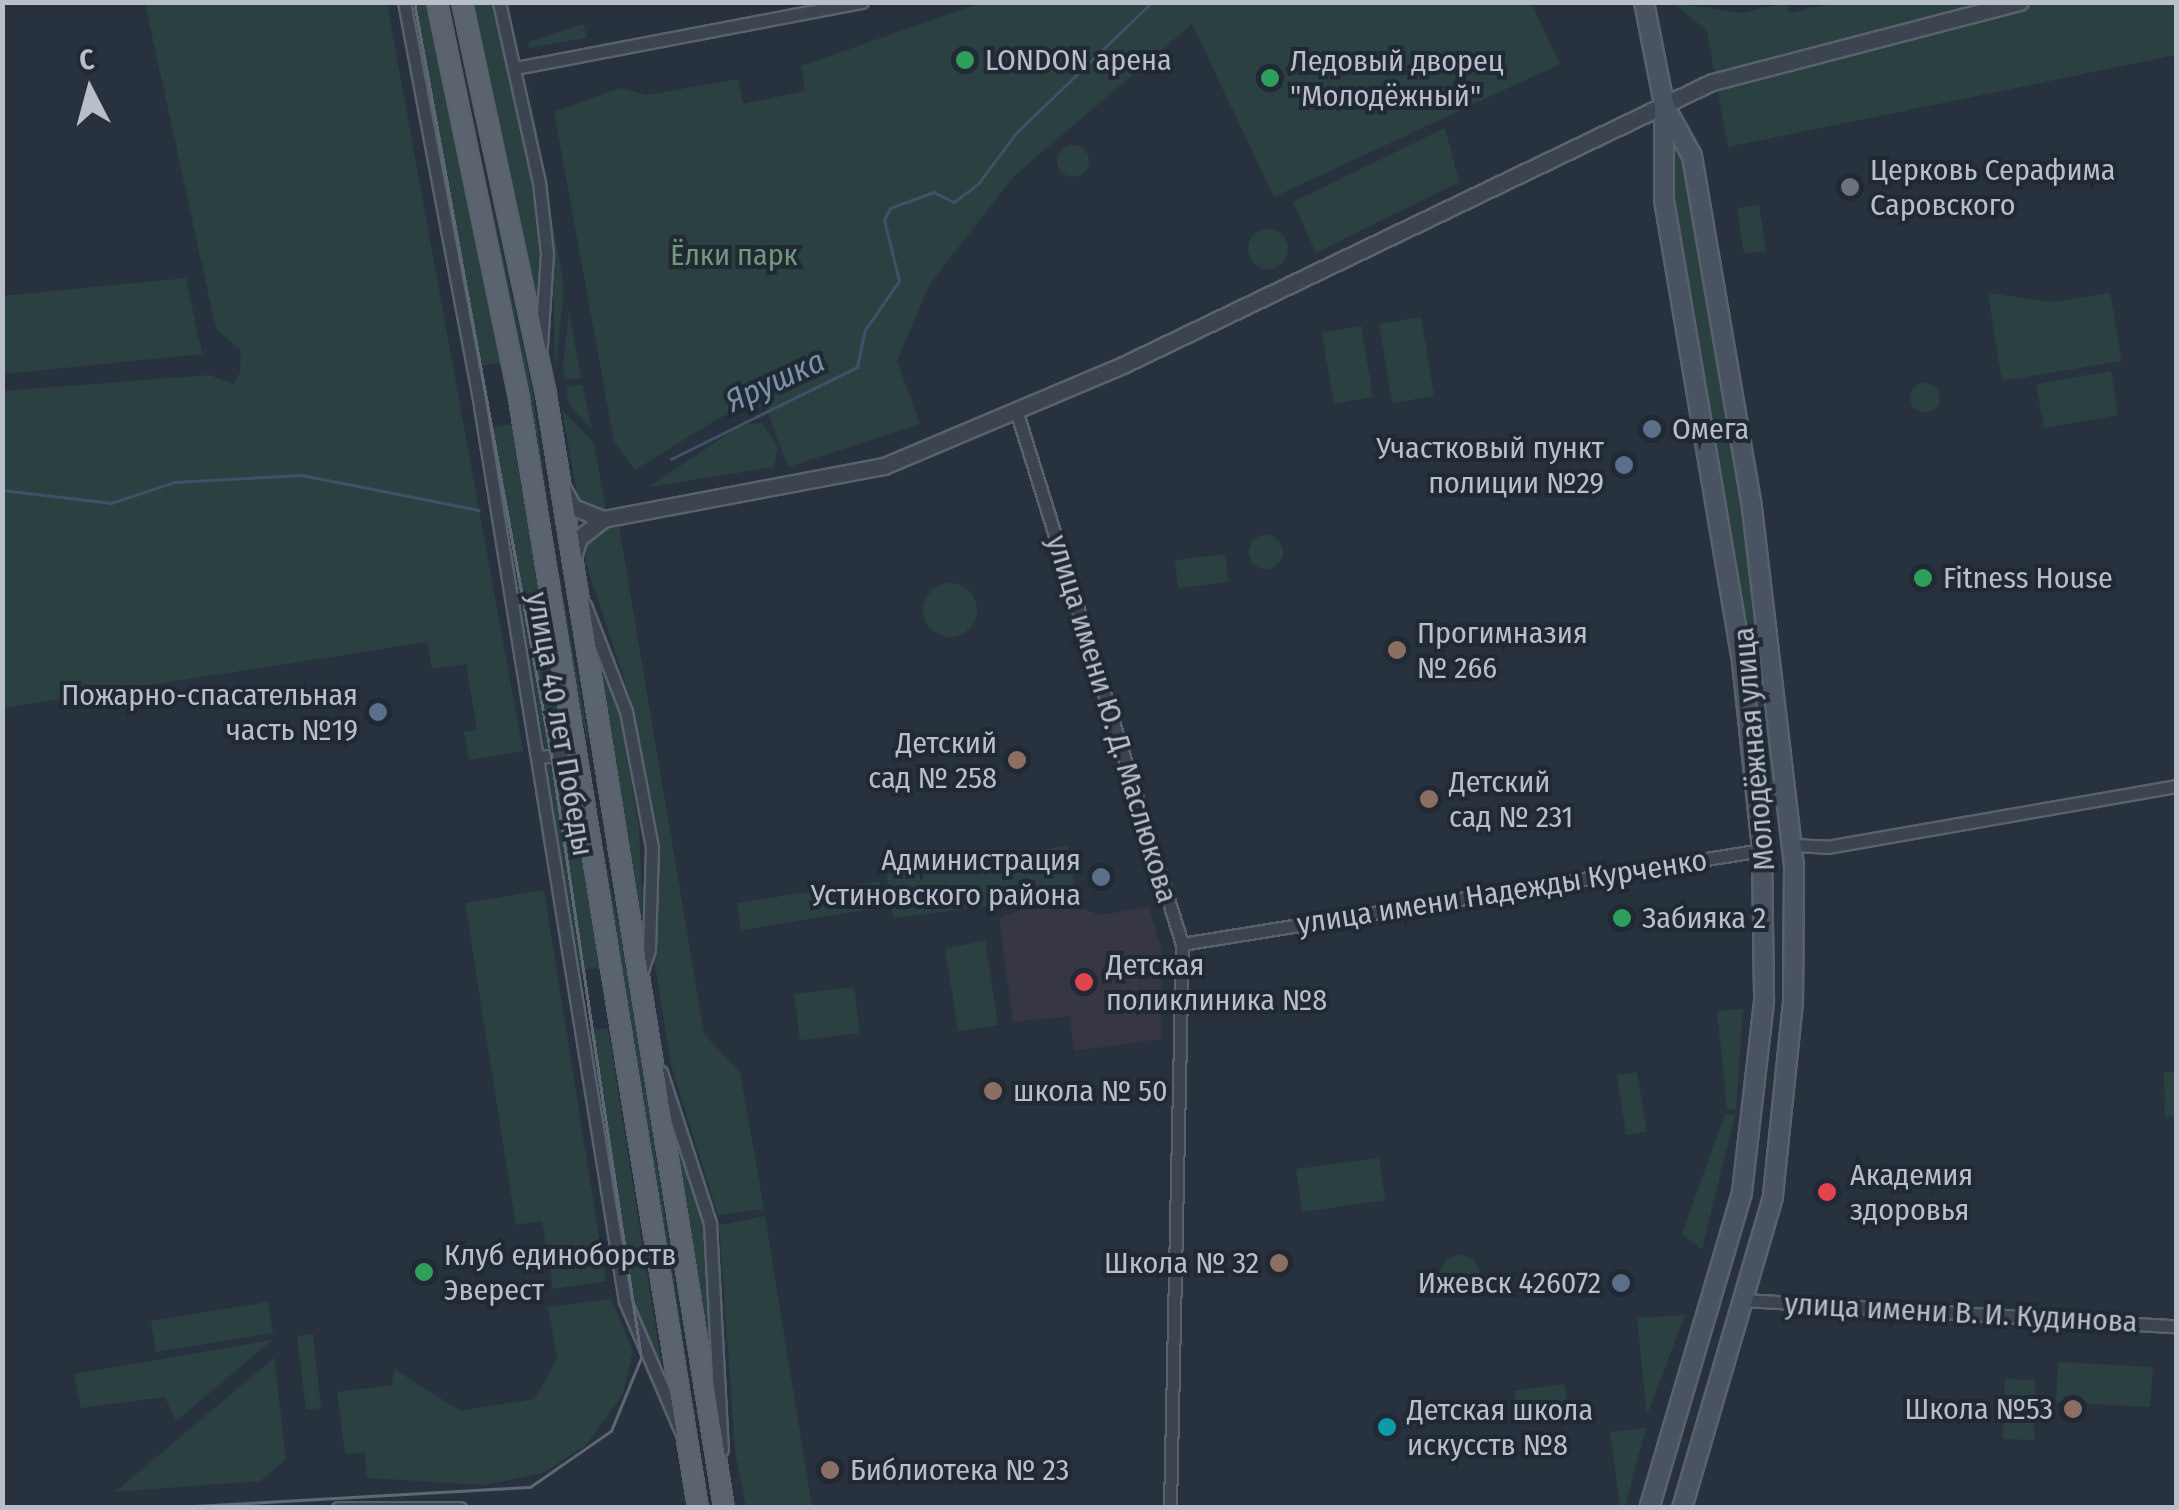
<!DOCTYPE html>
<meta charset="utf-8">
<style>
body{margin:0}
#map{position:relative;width:2179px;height:1510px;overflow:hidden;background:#28323f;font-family:"Fira Sans Condensed",sans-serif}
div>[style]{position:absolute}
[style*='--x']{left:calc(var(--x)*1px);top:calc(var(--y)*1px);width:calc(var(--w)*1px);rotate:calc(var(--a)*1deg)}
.medical>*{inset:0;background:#373643}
.green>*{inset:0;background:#2b4041}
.round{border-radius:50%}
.stream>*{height:2.5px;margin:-1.25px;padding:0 1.25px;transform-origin:1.25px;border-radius:1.25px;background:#3f5166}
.roads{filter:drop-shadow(2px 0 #59626c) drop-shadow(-2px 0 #59626c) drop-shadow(0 2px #59626c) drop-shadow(0 -2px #59626c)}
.minor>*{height:11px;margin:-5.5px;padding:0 5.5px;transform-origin:5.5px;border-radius:5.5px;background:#3c444f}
.tertiary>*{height:15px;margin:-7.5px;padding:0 7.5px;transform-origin:7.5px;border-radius:7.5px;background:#3c444f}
.secondary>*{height:18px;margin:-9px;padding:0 9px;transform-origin:9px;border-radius:9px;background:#4a5361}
.primary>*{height:18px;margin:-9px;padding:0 9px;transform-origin:9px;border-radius:9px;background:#5a636e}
.tram>*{height:2.5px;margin:-1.25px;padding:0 1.25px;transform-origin:1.25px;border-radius:1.25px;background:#5e6875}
.dots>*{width:28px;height:28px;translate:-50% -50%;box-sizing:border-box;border:5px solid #202934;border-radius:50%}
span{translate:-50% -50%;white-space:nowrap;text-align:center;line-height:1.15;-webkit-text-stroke:8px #202934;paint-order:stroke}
.poi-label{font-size:30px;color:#b8bfc9}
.left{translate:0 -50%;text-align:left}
.right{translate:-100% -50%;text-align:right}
.park-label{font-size:30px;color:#719879}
.street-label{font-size:30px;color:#b8bfc9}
.water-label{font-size:32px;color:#7b91aa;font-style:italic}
.frame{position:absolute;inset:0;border:5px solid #b8bfc9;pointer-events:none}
.north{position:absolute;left:40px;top:40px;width:100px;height:100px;-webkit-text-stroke:8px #202934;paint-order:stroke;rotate:354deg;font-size:28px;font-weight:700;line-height:40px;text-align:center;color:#b8bfc9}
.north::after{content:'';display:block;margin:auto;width:35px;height:45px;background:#b8bfc9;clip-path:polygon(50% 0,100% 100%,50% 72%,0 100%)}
</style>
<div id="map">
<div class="medical">
<div style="clip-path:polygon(1054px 898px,1099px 915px,1149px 907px,1161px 948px,1161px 1039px,1074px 1051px,1070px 1016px,1013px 1022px,999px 918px)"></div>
</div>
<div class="green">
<div style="clip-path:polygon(984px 2px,1531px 3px,1560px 64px,1274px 197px,1192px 24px,1014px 176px,929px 285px,897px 361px,920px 424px,788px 467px,765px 405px,722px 416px,635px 470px,614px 441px,554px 112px,620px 88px,647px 95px,738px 79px,743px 104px,805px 91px,801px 66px)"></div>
<div style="clip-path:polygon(1842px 2px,2176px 3px,2176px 55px,1728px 147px,1707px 31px,1674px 3px,1742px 13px,1786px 3px,1789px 13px)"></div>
<div style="clip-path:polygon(145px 3px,387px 3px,523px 751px,469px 760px,464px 732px,477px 730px,466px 664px,432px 669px,427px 642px,3px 708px,3px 391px,209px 375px,233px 384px,240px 373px,241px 350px,216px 329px)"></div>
<div style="clip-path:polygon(406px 3px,429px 3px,502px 362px,479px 366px)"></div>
<div style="clip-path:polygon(447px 3px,532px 388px,548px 506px,543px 503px)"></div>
<div style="clip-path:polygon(472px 3px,492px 3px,526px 152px,540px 229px,537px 310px)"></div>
<div style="clip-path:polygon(583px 24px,587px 38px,529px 48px,528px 42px)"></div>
<div style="clip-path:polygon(527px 74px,564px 288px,555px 373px,553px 254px)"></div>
<div style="clip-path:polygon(1445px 128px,1459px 182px,1316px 253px,1293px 202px)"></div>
<div class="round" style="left:1057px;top:145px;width:32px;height:32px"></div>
<div style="clip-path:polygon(1675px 146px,1683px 149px,1768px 663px,1775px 801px,1766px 795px,1665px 152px)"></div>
<div style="clip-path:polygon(1759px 205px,1766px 251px,1744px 254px,1737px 208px)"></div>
<div class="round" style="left:1248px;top:229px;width:40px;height:40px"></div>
<div style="clip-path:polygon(186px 278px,202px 354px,3px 374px,3px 296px)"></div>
<div style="clip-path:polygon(1988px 293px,2052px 302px,2110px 293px,2122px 361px,2002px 381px)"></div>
<div style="clip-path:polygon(569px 310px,581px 378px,565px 380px,563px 368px)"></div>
<div style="clip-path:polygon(1421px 317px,1434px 396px,1392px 403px,1379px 324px)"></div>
<div style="clip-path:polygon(1361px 326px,1373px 397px,1334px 404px,1322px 333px)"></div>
<div style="clip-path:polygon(2111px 371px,2118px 415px,2044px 428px,2036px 384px)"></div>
<div class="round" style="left:1910px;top:383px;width:30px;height:30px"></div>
<div style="clip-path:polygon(582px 385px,592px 430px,569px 404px,566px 387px)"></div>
<div style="clip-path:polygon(562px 410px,594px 443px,606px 511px,578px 498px)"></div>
<div style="clip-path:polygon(762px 423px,778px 447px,774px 467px,649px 487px,741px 425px)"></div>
<div style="clip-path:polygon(512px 424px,564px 741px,545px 749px,490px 428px)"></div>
<div style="clip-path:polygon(550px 522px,588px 736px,587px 741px,548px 528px)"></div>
<div style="clip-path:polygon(619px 526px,704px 1034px,740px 1072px,764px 1209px,718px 1215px,671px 1065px,654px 958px,657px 843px,635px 712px,585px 560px,591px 533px)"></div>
<div class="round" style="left:1249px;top:535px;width:34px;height:34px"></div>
<div style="clip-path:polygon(1225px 554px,1229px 582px,1178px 588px,1175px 560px)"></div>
<div class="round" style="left:923px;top:583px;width:54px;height:54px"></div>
<div style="clip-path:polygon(590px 628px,616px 691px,639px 828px,643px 918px,635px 920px)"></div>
<div style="clip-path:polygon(586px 763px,628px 973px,706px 1490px,702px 1487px)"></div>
<div style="clip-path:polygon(547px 765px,567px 765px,601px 967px,576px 971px)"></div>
<div style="clip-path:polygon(1068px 846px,1077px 907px,1054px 898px,893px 918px,886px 874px)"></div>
<div style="clip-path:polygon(879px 881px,883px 907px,741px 930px,737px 903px)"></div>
<div style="clip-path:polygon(544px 890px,606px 1281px,553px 1289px,542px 1221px,516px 1225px,465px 903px)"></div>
<div style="clip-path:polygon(985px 941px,998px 1025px,958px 1031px,945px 948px)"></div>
<div style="clip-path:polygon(854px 987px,860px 1033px,800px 1040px,794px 994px)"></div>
<div style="clip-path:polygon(1743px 1009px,1736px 1110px,1727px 1109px,1717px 1011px)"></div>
<div style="clip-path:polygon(608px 1028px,661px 1362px,656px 1370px,630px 1301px,587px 1031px)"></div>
<div style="clip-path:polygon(1637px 1072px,1647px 1132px,1626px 1135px,1617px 1075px)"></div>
<div style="clip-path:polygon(2164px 1072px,2176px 1072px,2176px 1116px,2165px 1117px)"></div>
<div style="clip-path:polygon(669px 1110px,689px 1156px,710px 1253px,718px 1400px)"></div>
<div style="clip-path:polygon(1725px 1114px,1735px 1116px,1702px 1249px,1682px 1234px)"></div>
<div style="clip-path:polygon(1379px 1158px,1385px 1200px,1302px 1212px,1296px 1169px)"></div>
<div style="clip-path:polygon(765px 1216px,811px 1501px,815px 1507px,746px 1507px,735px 1450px,719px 1225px)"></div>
<div class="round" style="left:1440px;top:1255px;width:40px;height:40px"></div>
<div style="clip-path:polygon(611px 1299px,633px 1351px,622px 1396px,586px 1445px,543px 1473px,484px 1485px,367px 1478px,365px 1452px,345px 1454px,337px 1392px,392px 1385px,394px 1369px,460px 1411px,535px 1399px,557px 1359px,548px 1307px)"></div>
<div style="clip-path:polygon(268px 1302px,273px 1333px,156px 1352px,151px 1321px)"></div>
<div style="clip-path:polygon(1685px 1315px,1647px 1415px,1637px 1318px)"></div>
<div style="clip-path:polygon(313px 1334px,321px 1408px,306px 1410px,297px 1336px)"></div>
<div style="clip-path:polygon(272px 1340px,176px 1421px,165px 1397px,81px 1408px,74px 1374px)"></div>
<div style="clip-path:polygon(274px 1358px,286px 1459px,260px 1481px,115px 1492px)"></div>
<div style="clip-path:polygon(2058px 1362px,2153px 1367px,2150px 1407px,2056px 1402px)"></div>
<div style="clip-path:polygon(2005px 1379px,2035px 1380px,2034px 1440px,2003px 1439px)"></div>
<div style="clip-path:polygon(1564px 1384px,1568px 1407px,1517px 1414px,1514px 1391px)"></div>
<div style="clip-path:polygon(1646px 1428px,1625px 1507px,1620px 1507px,1610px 1432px)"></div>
</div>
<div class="stream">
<div style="--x:671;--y:459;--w:208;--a:-26.3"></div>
<div style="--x:857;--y:367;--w:38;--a:-78"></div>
<div style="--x:865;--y:330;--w:60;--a:-55.2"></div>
<div style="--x:899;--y:281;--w:63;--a:-103.8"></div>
<div style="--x:884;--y:220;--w:13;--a:-63"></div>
<div style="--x:890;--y:208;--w:47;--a:-20"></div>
<div style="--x:934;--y:192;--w:22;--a:27"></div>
<div style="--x:954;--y:202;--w:30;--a:-37"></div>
<div style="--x:978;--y:184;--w:64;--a:-53.3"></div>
<div style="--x:1016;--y:133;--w:189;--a:-43.9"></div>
<div style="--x:2;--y:490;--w:110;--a:6.8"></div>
<div style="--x:111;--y:503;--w:67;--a:-18.2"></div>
<div style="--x:175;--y:482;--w:127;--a:-3.2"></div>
<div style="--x:302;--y:475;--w:180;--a:11.2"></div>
</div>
<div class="roads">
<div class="minor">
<div style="--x:404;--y:2;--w:411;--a:79.3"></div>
<div style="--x:480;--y:406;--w:907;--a:80.8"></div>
<div style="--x:625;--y:1301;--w:145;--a:66.8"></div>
<div style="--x:499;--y:2;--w:184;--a:77.5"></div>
<div style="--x:539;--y:182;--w:71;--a:83.6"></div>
<div style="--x:547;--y:253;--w:93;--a:93.7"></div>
<div style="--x:515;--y:68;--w:353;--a:-10.8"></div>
<div style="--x:1017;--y:413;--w:556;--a:72.74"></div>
<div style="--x:1182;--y:944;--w:564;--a:91.22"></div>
<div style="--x:585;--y:605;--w:114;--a:68.9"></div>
<div style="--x:626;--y:711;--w:138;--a:79.2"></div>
<div style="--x:652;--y:847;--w:102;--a:91.7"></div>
<div style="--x:649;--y:949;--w:32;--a:108"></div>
<div style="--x:539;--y:757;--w:38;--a:-6"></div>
<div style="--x:1794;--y:845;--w:33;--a:3"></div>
<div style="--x:1827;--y:847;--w:354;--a:-9.9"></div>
<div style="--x:1182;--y:944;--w:588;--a:-9.21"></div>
<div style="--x:661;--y:1072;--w:159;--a:72"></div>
<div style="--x:710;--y:1223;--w:227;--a:87"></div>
<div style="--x:1746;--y:1300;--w:431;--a:3.5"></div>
<div style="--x:338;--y:1508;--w:122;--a:0"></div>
</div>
<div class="tertiary">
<div style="--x:563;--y:489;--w:21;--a:61"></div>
<div style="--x:573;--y:507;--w:32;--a:22"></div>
<div style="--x:603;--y:519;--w:286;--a:-10.7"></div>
<div style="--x:884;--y:466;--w:262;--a:-22.9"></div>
<div style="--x:1125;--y:364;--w:651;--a:-25.66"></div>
<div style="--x:1712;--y:82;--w:318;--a:-14.6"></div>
<div style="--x:573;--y:557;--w:20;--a:-72"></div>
<div style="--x:579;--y:538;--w:31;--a:-38"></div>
</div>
<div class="secondary">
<div style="--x:1644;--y:2;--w:104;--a:78.9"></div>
<div style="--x:1664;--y:104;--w:96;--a:90"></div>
<div style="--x:1664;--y:200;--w:469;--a:80.4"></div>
<div style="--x:1742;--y:662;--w:189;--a:83.9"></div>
<div style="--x:1762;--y:850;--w:152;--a:89.2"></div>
<div style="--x:1764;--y:1002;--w:192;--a:96.6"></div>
<div style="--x:1742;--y:1193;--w:328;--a:106.4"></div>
<div style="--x:1664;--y:105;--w:58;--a:61.2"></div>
<div style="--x:1692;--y:156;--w:357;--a:80.3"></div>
<div style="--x:1752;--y:508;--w:361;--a:83.3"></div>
<div style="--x:1794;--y:867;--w:135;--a:90.4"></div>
<div style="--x:1793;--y:1002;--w:196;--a:95.9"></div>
<div style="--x:1773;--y:1197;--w:324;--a:106.3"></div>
</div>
<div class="primary">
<div style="--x:437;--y:2;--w:405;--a:78.3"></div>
<div style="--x:519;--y:399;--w:1123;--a:80.83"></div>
<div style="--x:462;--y:2;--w:401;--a:77.9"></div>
<div style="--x:546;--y:394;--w:1128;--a:80.92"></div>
</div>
</div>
<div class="tram">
<div style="--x:162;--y:1508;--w:369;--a:-3.3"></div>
<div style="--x:530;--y:1487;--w:98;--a:-34.7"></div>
<div style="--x:611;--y:1431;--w:79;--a:-67.7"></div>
<div style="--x:641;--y:1358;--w:609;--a:-98.5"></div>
<div style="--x:551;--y:756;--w:766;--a:-100.3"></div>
</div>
<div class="dots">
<div style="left:965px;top:60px;background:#2e9e5b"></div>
<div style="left:1270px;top:78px;background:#2e9e5b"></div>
<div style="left:1850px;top:187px;background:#6b7280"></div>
<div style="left:1652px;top:429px;background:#5c6f8a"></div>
<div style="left:1624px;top:465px;background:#5c6f8a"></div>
<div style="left:1923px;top:578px;background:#2e9e5b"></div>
<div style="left:1397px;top:650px;background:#8d6e63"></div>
<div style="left:378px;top:712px;background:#5c6f8a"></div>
<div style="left:1017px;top:760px;background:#8d6e63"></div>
<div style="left:1429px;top:799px;background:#8d6e63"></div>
<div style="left:1101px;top:877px;background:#5c6f8a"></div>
<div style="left:1622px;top:918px;background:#2e9e5b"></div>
<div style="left:1084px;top:982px;background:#e0444e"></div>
<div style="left:993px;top:1091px;background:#8d6e63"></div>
<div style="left:1827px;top:1192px;background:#e0444e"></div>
<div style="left:1279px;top:1263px;background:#8d6e63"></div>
<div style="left:424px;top:1272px;background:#2e9e5b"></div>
<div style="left:1621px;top:1283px;background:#5c6f8a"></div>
<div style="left:2073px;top:1409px;background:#8d6e63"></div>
<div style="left:1387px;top:1427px;background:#0f9aa8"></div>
<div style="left:830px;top:1470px;background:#8d6e63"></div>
</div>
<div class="poi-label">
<span class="left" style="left:985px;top:60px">LONDON арена</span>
<span class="left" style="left:1290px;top:78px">Ледовый дворец<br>"Молодёжный"</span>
<span class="left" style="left:1870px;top:187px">Церковь Серафима<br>Саровского</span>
<span class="left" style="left:1672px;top:429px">Омега</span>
<span class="right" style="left:1604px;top:465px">Участковый пункт<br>полиции №29</span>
<span class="left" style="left:1943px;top:578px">Fitness House</span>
<span class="left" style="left:1417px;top:650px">Прогимназия<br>№ 266</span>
<span class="right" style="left:358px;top:712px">Пожарно-спасательная<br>часть №19</span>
<span class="right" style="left:997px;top:760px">Детский<br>сад № 258</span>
<span class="left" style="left:1449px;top:799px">Детский<br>сад № 231</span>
<span class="right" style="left:1081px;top:877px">Администрация<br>Устиновского района</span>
<span class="left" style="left:1642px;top:918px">Забияка 2</span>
<span class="left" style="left:1106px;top:982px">Детская<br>поликлиника №8</span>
<span class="left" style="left:1013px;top:1091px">школа № 50</span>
<span class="left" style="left:1850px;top:1192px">Академия<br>здоровья</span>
<span class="left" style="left:444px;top:1272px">Клуб единоборств<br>Эверест</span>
<span class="right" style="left:1259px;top:1263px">Школа № 32</span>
<span class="right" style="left:1601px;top:1283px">Ижевск 426072</span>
<span class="right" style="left:2053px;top:1409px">Школа №53</span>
<span class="left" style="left:1407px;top:1427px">Детская школа<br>искусств №8</span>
<span class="left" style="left:850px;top:1470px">Библиотека № 23</span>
</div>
<div class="park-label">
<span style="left:734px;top:255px">Ёлки парк</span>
</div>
<div class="street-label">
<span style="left:1112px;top:719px;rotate:73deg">улица имени Ю. Д. Маслюкова</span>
<span style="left:560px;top:724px;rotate:80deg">улица 40 лет Победы</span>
<span style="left:1754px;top:749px;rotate:-95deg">Молодёжная улица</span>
<span style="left:1502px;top:892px;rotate:-9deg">улица имени Надежды Курченко</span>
<span style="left:1961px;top:1313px;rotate:3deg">улица имени В. И. Кудинова</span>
</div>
<div class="water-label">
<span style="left:775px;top:381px;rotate:-25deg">Ярушка</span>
</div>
<div class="frame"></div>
<div class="north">С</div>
</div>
